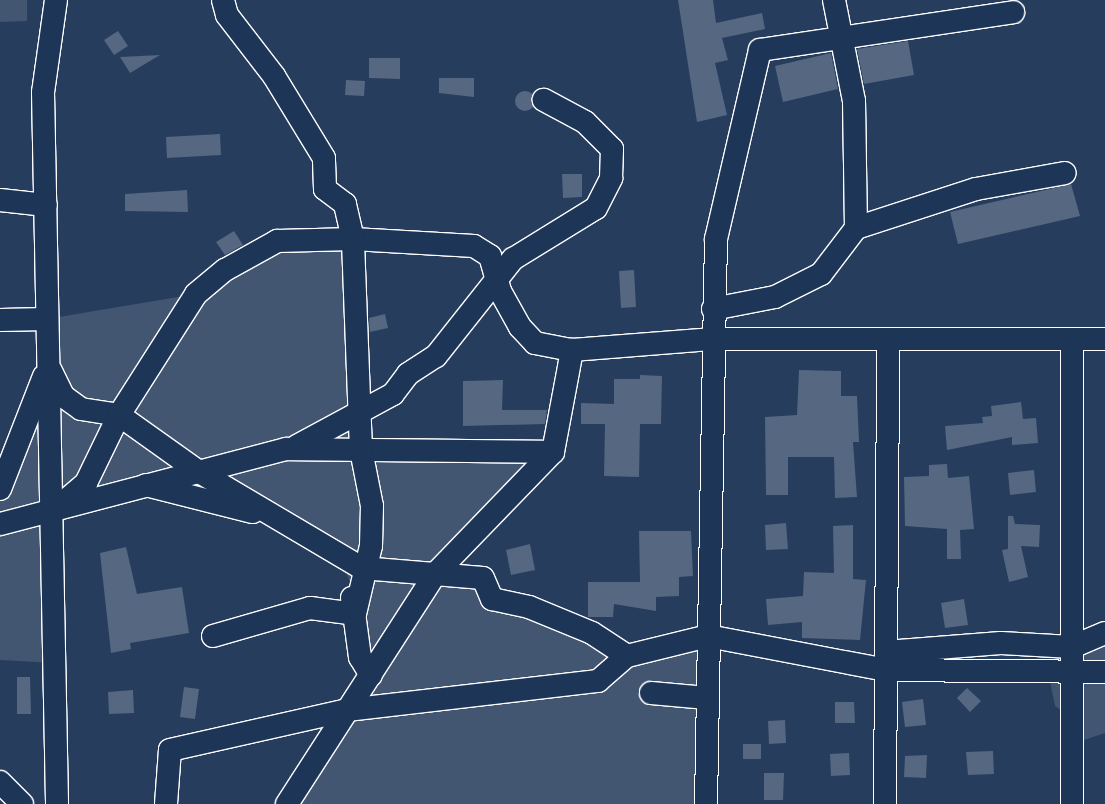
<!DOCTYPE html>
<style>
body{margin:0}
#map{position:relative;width:1105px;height:804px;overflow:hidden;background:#263d5e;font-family:"Architects Daughter",sans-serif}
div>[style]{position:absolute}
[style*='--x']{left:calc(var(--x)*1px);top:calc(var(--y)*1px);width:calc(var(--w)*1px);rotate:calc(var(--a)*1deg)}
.green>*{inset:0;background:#425672}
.building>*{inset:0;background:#556781}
.round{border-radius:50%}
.roads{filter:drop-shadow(1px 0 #fff) drop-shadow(-1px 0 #fff) drop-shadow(0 1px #fff) drop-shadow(0 -1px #fff)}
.minor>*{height:22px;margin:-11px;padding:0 11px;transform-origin:11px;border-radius:11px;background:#1d3557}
span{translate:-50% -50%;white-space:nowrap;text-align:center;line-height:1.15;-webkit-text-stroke:4.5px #1d3557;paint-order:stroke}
</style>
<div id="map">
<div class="green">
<div style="clip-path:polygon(0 0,27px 0,27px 21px,0 22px)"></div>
<div style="clip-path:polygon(353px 239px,361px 450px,553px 452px,436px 573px,483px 578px,492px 599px,627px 656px,708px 636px,706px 804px,287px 804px,371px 675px,360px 657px,350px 582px,339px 555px,278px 518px,145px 484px,52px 512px,55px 663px,0 660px,0 489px,48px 366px,47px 319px,196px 294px,277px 241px)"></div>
<div style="clip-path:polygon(1105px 633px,1105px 733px,1072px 744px,1072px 717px,1055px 706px,1048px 672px,1050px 646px)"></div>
</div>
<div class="building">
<div style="clip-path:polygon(678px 0,713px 0,716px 23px,762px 13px,765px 29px,722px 38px,728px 60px,715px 63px,727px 115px,697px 122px)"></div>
<div style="clip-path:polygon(118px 31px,128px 46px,114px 55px,104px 40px)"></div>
<div style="clip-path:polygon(908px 41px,914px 75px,864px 84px,857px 49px)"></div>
<div style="clip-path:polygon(831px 53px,838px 89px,783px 102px,775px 66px)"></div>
<div style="clip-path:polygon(160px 55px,130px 73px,120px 57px)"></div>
<div style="clip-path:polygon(369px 58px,400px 58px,400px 79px,369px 78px)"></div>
<div style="clip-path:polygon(439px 78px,474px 78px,474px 97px,439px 93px)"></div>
<div style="clip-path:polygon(346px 80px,365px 81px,364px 96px,345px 95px)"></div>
<div class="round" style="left:515px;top:91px;width:20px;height:20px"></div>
<div style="clip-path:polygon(220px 134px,221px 155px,167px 158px,166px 137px)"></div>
<div style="clip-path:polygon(562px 174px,582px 174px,582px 197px,563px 198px)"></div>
<div style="clip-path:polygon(1071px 184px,1080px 216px,958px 244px,950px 212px)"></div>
<div style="clip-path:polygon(187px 190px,188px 212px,125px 211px,125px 194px)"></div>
<div style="clip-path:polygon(234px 231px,243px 245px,225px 255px,216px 242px)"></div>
<div style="clip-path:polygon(634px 270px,636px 307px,621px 308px,619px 271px)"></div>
<div style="clip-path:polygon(385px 314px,388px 328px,370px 332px,369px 318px)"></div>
<div style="clip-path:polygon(799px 370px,841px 371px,841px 396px,857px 396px,859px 442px,853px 442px,857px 497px,835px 498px,834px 457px,788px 457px,788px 495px,766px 495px,765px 417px,797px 415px)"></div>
<div style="clip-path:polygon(640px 375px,662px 376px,661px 424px,640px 424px,639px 477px,604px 476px,605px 424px,581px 424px,581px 403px,614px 404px,614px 379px,640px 379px)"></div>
<div style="clip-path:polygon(503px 380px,502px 410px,547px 410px,545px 424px,463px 426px,463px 381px)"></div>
<div style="clip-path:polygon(1021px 402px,1023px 419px,1036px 418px,1038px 443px,1012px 445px,1012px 437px,947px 450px,945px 426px,983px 423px,982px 417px,992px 416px,991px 406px)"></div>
<div style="clip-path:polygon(947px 464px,948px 478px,969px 476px,974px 529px,960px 530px,961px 559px,947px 559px,947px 529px,905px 526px,904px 477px,929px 476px,929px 465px)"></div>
<div style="clip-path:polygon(1034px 470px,1036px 492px,1010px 495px,1008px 473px)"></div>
<div style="clip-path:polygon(1008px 516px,1013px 516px,1015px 524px,1040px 525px,1039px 547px,1021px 546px,1028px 577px,1009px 582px,1002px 550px,1008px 549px)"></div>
<div style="clip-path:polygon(786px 523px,788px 549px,766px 550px,765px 525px)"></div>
<div style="clip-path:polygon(853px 525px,853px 579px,866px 580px,860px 640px,802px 638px,802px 622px,768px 625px,766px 599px,803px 596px,804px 572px,834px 573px,833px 526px)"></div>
<div style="clip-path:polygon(639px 531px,691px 531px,693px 576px,679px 577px,679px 596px,656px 597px,656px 611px,614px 604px,613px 617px,588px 617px,588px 582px,640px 582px)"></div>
<div style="clip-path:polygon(530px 544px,535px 570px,511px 575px,506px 550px)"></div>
<div style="clip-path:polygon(126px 547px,137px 594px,182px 587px,189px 633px,130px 643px,131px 649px,111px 653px,100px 553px)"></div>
<div style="clip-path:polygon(964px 599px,968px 625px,945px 628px,941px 603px)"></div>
<div style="clip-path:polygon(17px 677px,30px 677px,31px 714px,17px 714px)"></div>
<div style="clip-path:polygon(184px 687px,199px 689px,195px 719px,180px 717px)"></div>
<div style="clip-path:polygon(967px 688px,981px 701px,970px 712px,957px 698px)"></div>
<div style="clip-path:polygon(133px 690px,134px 713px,109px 714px,108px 692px)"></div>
<div style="clip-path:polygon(923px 699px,926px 725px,905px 727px,902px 702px)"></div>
<div style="clip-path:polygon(835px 702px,854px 702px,855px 723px,835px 723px)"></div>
<div style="clip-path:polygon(785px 720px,786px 743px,769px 744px,768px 721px)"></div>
<div style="clip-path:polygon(743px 744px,761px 744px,761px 759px,743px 759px)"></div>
<div style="clip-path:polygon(993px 751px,994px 774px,968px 775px,966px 752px)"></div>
<div style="clip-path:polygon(849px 753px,850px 775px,831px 776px,830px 754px)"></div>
<div style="clip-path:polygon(927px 755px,926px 778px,904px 777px,905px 756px)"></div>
<div style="clip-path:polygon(764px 773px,784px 773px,783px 800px,764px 800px)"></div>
</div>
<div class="roads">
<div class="minor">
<div style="--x:56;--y:0;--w:93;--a:98"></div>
<div style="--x:43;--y:92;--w:712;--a:88.87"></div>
<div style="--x:0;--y:200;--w:46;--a:6.2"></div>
<div style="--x:856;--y:228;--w:126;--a:-18"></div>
<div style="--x:976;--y:189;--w:90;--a:-10.2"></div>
<div style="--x:713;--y:309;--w:63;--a:-11"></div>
<div style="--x:775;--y:297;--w:51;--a:-26.6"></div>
<div style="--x:821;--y:274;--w:58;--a:-52.7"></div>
<div style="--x:856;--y:228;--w:127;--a:-90.9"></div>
<div style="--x:854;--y:101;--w:103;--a:-101.2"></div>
<div style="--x:0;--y:320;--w:47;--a:-1.2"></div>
<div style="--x:1072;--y:339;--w:465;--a:90"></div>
<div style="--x:51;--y:371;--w:28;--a:64"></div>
<div style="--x:63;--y:396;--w:22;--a:36"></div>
<div style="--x:81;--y:409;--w:38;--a:9"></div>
<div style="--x:119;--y:415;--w:95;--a:35.5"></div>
<div style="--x:196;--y:470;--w:193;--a:30.6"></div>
<div style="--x:362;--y:568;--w:121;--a:4.7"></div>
<div style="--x:483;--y:578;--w:23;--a:67"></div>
<div style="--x:492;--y:599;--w:38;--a:12"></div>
<div style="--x:529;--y:607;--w:68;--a:22.4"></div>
<div style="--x:592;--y:633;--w:42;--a:33.3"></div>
<div style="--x:297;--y:446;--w:109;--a:-28.4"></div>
<div style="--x:393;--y:394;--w:25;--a:-53"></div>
<div style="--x:408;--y:374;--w:33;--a:-33"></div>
<div style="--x:436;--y:356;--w:124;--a:-51.6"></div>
<div style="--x:513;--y:259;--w:97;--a:-31.6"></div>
<div style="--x:596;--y:208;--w:34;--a:-63"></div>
<div style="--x:611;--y:178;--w:29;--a:-88"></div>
<div style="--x:612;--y:149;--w:38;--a:-135"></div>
<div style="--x:585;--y:122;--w:47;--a:-151.8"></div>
<div style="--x:146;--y:485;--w:110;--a:14.2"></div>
<div style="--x:0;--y:489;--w:121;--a:-68.7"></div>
<div style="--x:52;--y:512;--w:45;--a:-40.5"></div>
<div style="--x:86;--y:483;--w:76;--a:-64.1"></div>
<div style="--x:119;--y:415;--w:143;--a:-57.5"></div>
<div style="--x:196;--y:294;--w:38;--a:-40"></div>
<div style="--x:225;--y:270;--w:60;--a:-29.1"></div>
<div style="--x:277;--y:241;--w:76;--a:-1.5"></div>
<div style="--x:353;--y:239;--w:121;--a:3.3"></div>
<div style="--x:474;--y:246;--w:19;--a:32"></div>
<div style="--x:490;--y:256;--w:36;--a:74"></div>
<div style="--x:500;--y:291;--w:41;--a:60.9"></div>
<div style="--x:520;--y:327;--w:22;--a:47"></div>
<div style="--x:535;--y:343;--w:38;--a:11"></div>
<div style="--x:0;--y:524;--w:296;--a:-14.7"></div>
<div style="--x:286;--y:449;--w:267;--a:0.6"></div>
<div style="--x:352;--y:598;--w:60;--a:82.3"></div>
<div style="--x:360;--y:657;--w:21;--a:59"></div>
<div style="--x:213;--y:636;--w:101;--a:-16.1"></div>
<div style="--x:310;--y:608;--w:45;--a:7.6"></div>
<div style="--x:355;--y:614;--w:70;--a:-76.8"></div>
<div style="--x:371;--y:546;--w:40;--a:-88.6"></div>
<div style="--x:372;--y:506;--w:57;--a:-101.1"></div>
<div style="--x:361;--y:450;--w:211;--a:-92.2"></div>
<div style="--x:353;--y:239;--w:36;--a:-103"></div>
<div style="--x:345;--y:204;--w:25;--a:-143"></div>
<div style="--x:325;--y:189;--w:31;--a:-92"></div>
<div style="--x:324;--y:158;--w:96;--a:-121.4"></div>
<div style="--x:274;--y:76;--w:77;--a:-127.6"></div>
<div style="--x:227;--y:15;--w:16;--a:-105"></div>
<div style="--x:886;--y:652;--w:115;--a:-4.5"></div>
<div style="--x:1001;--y:643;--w:71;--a:3.2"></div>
<div style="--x:1072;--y:647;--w:36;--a:-23"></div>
<div style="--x:651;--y:693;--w:56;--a:5.1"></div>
<div style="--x:0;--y:782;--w:31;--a:45"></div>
<div style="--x:166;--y:804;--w:54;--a:-85.8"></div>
<div style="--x:170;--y:750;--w:181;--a:-12.7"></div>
<div style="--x:347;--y:710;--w:253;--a:-6.6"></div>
<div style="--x:598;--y:681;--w:38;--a:-41"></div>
<div style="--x:627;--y:656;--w:83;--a:-13.9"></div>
<div style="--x:708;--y:636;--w:181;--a:10.8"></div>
<div style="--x:886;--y:670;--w:219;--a:0.5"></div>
<div style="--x:287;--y:804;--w:275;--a:-57.2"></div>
<div style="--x:436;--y:573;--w:168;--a:-46"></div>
<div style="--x:553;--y:452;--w:104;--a:-79.4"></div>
<div style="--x:572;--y:350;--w:139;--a:-4.5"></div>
<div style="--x:711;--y:339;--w:394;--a:0"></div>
<div style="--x:706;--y:804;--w:565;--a:-88.99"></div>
<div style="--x:716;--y:239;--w:194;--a:-76.9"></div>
<div style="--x:760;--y:50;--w:256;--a:-8.5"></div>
<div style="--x:885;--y:804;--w:463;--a:-89.6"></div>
</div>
</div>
</div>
